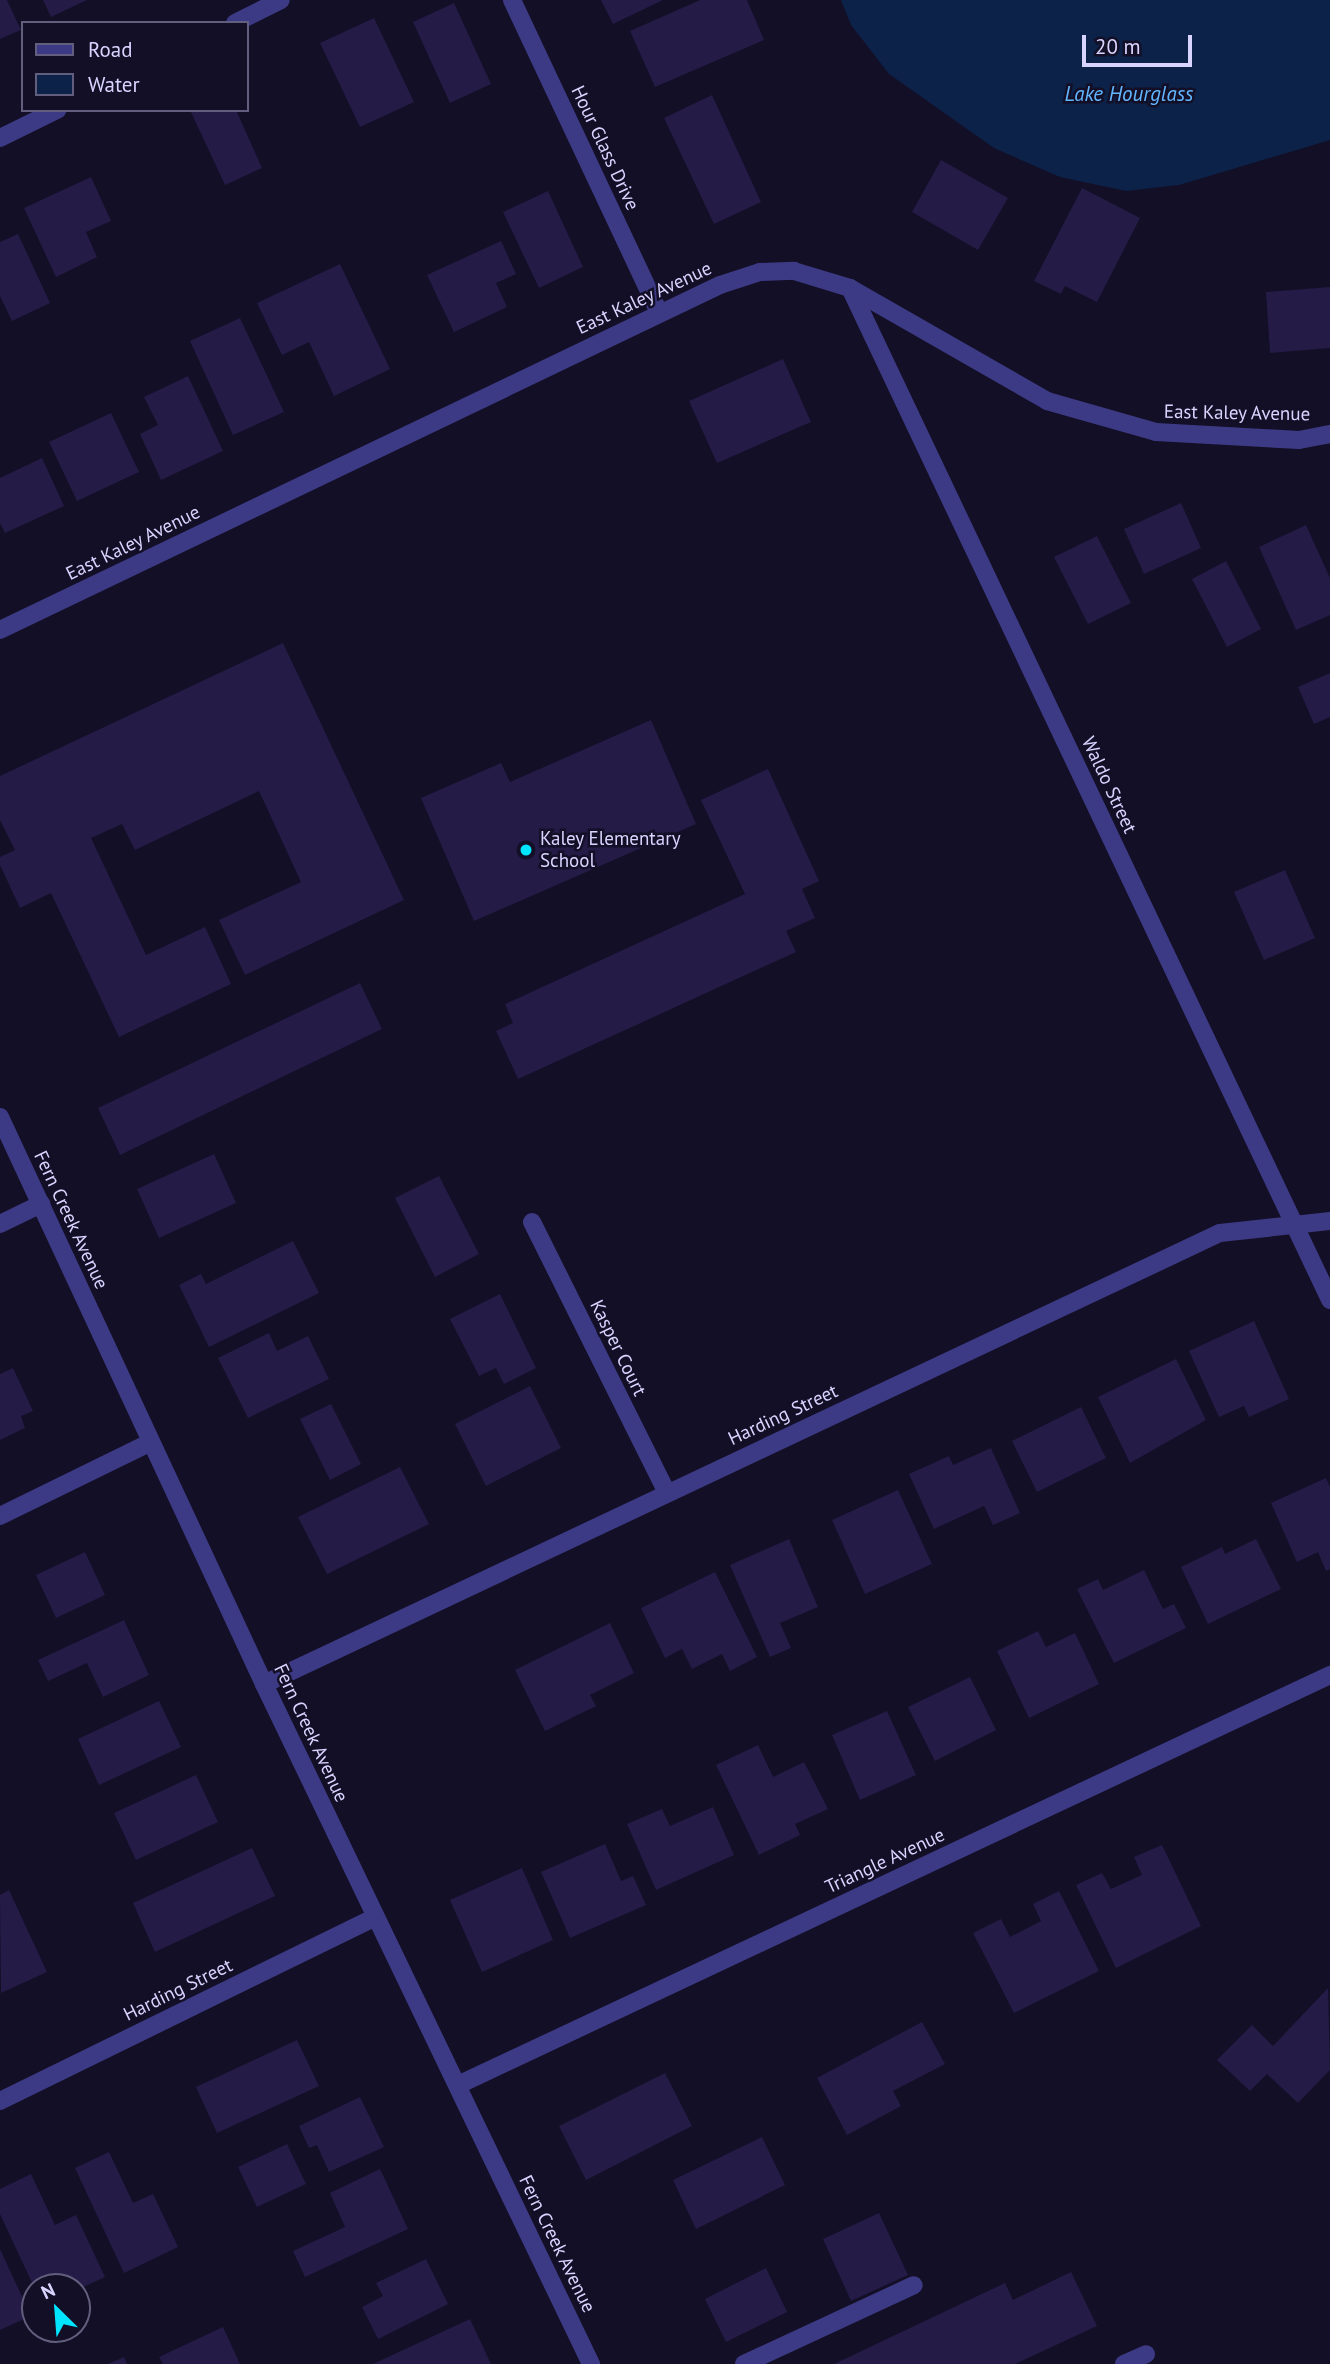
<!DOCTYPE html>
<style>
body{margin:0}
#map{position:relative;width:1330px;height:2364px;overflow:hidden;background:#130f26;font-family:"PT Sans",sans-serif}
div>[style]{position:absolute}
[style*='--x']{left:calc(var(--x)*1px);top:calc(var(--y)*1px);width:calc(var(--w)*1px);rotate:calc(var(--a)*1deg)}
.water>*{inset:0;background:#0c2248}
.building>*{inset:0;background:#241b47}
.minor>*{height:18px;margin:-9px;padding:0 9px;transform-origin:9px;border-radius:9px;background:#3d3a85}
.dots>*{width:19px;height:19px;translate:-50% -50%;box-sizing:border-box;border:4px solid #130f26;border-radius:50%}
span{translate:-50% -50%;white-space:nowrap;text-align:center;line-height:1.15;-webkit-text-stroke:5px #130f26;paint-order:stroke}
.street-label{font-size:19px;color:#d9d4ff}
.poi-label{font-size:19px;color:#d9d4ff}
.left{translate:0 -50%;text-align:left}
.water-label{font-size:21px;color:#62b6ff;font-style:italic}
.legend{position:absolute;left:21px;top:21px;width:228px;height:91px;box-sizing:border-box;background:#130f26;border:2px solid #625e7d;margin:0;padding:9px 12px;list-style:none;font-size:21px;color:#d9d4ff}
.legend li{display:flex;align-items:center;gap:14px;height:35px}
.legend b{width:35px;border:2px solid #625e7d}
.north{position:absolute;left:21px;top:2273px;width:70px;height:70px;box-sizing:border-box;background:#130f26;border:2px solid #625e7d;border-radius:50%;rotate:335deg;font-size:19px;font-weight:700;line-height:28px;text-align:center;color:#d9d4ff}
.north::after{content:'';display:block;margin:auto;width:24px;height:32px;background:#00e5ff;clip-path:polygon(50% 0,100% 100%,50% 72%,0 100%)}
.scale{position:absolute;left:1082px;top:35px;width:110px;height:32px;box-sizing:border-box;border:4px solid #d9d4ff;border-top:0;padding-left:9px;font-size:21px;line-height:24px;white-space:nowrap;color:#d9d4ff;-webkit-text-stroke:5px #130f26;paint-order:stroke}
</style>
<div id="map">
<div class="water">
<div style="clip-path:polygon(841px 0,1330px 0,1330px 140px,1179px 185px,1126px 191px,1060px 177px,994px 148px,889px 74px,851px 25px)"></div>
</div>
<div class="building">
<div style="clip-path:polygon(0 0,7px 0,21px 30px,0 39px)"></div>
<div style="clip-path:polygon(43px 0,87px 0,51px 17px)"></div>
<div style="clip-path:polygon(601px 0,663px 0,613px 24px)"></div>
<div style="clip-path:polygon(700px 0,747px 0,764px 40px,655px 87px,630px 31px)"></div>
<div style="clip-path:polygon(454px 3px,491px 84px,450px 103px,413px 22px)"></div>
<div style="clip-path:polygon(374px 18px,414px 102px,360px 127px,320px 43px)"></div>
<div style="clip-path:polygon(712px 95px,761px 202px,714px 224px,664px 118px)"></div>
<div style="clip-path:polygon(190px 110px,236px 110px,262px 168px,225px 185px)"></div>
<div style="clip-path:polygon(941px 160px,1008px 198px,978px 250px,912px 212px)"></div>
<div style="clip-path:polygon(91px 177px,111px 221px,86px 232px,97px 257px,56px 277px,24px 208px)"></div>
<div style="clip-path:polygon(1082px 188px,1140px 218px,1097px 302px,1065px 286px,1061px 294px,1034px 281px)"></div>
<div style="clip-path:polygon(548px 191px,583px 267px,539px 288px,503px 212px)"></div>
<div style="clip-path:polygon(18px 234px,50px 303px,12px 321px,0 296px,0 242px)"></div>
<div style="clip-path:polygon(501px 241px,516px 274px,496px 283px,507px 307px,454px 332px,427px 275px)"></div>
<div style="clip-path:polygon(340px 264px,390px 369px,334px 396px,309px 342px,282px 355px,257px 303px)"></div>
<div style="clip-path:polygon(1330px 287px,1330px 348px,1270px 353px,1266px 292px)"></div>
<div style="clip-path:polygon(240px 318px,284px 412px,233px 435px,190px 341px)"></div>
<div style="clip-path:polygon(783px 359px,811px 422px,717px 463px,689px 401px)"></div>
<div style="clip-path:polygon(188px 376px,223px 451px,161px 480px,140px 434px,158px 425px,144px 397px)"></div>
<div style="clip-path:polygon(111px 413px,139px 472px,77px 501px,49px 442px)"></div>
<div style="clip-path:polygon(42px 458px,64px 506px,5px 533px,0 523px,0 478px)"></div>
<div style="clip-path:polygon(1181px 503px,1201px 548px,1144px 574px,1124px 529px)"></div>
<div style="clip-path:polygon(1306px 525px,1330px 578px,1330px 615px,1296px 630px,1259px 547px)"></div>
<div style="clip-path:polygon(1097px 536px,1131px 603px,1088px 624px,1054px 557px)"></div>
<div style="clip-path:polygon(1226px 561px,1261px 629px,1227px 647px,1192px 579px)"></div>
<div style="clip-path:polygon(283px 643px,404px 900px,245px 975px,219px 920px,301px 882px,259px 791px,135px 850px,122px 824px,91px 838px,146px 955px,205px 927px,231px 984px,119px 1037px,51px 893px,20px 908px,0 865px,0 857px,15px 850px,0 820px,0 776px)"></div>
<div style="clip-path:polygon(1330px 673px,1330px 717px,1314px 724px,1298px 687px)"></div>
<div style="clip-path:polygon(651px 720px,696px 824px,474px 921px,421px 798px,501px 763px,510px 782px)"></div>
<div style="clip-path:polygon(768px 769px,819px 881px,802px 889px,815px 918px,786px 931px,796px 952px,518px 1079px,496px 1031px,513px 1023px,505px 1004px,745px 894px,701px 800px)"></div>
<div style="clip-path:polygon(1285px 870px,1315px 938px,1264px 960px,1234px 892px)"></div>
<div style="clip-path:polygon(360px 983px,382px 1029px,120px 1155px,98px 1108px)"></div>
<div style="clip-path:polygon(214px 1154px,236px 1203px,159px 1238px,137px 1189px)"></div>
<div style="clip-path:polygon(439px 1176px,479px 1254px,435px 1277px,395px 1198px)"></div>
<div style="clip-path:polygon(293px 1241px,319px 1293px,209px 1347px,179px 1285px,201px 1274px,206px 1284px)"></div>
<div style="clip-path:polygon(500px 1294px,536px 1368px,504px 1384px,496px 1368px,479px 1376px,450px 1319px)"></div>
<div style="clip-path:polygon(1254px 1321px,1289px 1399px,1249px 1417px,1244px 1406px,1219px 1417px,1189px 1351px)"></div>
<div style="clip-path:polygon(269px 1333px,277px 1351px,308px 1336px,329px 1379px,248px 1418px,218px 1358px)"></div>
<div style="clip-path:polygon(1176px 1359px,1206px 1420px,1130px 1463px,1098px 1397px)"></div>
<div style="clip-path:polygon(13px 1368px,33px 1411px,21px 1416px,25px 1428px,0 1440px,0 1374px)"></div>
<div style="clip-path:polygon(530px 1386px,561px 1448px,486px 1486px,455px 1424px)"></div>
<div style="clip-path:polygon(331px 1404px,361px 1464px,330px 1480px,300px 1419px)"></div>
<div style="clip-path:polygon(1081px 1407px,1106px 1458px,1037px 1492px,1012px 1441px)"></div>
<div style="clip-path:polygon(991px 1448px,1020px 1513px,993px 1525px,984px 1506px,934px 1529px,909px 1474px,949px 1456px,953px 1465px)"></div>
<div style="clip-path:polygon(400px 1467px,429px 1524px,327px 1574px,298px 1517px)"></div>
<div style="clip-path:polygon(1326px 1478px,1330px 1487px,1330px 1569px,1326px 1571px,1318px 1552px,1297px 1562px,1271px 1503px)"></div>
<div style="clip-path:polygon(898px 1490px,932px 1564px,865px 1594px,832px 1520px)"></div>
<div style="clip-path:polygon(789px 1539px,818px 1607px,780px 1623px,791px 1648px,770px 1657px,730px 1565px)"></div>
<div style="clip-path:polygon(1256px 1539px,1281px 1589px,1208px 1624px,1181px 1567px,1222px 1547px,1225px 1554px)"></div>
<div style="clip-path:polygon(85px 1552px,105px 1595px,56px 1618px,36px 1575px)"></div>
<div style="clip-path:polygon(1144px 1570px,1163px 1609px,1174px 1604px,1186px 1628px,1114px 1663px,1077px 1589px,1098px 1579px,1103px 1590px)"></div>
<div style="clip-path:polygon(715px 1572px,757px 1657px,730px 1671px,722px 1654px,692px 1669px,682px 1649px,665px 1658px,641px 1608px)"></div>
<div style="clip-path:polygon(124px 1620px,149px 1675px,103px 1697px,87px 1663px,48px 1681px,38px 1660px)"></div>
<div style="clip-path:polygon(610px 1623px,634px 1673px,590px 1695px,596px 1706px,545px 1731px,515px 1670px)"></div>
<div style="clip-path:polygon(1038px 1631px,1046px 1647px,1075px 1633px,1099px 1684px,1029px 1718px,997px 1651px)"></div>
<div style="clip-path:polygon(970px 1677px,996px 1730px,935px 1761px,908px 1707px)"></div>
<div style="clip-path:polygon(159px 1701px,181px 1747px,99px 1785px,78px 1739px)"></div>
<div style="clip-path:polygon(887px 1711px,916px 1775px,860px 1800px,832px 1735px)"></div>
<div style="clip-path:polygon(758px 1745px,773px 1777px,804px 1762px,828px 1809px,795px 1824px,800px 1835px,759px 1855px,716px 1765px)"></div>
<div style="clip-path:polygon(196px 1775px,218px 1822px,136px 1860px,114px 1813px)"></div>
<div style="clip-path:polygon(713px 1807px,734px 1855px,656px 1890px,627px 1824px,662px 1809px,670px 1826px)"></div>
<div style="clip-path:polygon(605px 1844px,621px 1881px,633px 1876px,646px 1905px,570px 1938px,541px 1872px)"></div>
<div style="clip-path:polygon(1162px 1845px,1201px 1926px,1116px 1968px,1076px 1885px,1102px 1873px,1111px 1889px,1142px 1875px,1134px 1857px)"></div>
<div style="clip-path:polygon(252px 1848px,275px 1896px,155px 1952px,133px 1903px)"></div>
<div style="clip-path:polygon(522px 1868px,553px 1940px,482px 1972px,450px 1900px)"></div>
<div style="clip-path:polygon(9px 1890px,47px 1972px,1px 1993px,0 1895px)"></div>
<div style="clip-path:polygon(1059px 1891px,1099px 1971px,1014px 2013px,973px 1933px,1001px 1919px,1010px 1937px,1041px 1921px,1033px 1904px)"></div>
<div style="clip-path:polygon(1328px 1988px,1330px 2070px,1298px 2103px,1267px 2074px,1250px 2091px,1217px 2060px,1252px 2025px,1273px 2046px)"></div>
<div style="clip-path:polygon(922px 2022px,945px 2064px,893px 2091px,901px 2106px,847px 2135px,817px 2078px)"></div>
<div style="clip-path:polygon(297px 2040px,319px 2086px,217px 2133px,196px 2087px)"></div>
<div style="clip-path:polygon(665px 2073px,692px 2126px,586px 2180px,559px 2126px)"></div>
<div style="clip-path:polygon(360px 2097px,384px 2147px,329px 2172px,317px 2145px,309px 2148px,299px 2126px)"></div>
<div style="clip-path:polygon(762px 2137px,785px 2185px,696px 2229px,673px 2180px)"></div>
<div style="clip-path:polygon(287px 2144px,306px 2184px,257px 2207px,238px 2167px)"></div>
<div style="clip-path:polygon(109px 2152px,133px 2203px,153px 2194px,178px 2247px,124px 2273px,75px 2168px)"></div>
<div style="clip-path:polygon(380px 2169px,408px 2229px,305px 2277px,293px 2251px,345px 2227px,330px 2193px)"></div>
<div style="clip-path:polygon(31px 2174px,55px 2225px,76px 2215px,105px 2277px,77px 2290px,34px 2287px,0 2214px,0 2189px)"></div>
<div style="clip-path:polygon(879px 2213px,908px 2275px,851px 2301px,823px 2239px)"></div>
<div style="clip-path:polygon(0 2249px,31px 2316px,0 2330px)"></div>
<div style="clip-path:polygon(426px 2259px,448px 2304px,378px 2339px,362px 2307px,383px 2296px,376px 2283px)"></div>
<div style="clip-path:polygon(766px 2268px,787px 2312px,726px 2342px,705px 2299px)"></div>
<div style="clip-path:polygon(1071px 2272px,1097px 2326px,1015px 2364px,834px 2364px,1005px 2283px,1013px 2300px)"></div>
<div style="clip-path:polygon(470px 2319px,491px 2364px,373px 2364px)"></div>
<div style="clip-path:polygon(223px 2327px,240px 2364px,163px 2364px,159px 2357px)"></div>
<div style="clip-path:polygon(124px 2357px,127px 2364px,108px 2364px)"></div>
</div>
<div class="minor">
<div style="--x:512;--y:0;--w:346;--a:64.8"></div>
<div style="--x:235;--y:23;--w:51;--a:-26.6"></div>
<div style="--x:0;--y:138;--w:64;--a:-26.2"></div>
<div style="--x:850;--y:288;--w:1120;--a:64.62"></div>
<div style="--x:0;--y:630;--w:798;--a:-25.6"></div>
<div style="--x:720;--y:285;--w:42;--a:-18"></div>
<div style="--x:760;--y:272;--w:34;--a:-2"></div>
<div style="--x:794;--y:271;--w:59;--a:16.9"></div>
<div style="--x:850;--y:288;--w:227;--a:29.8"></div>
<div style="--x:1047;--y:401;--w:113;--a:15.9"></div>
<div style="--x:1156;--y:432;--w:143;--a:3.2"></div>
<div style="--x:1299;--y:440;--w:32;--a:-11"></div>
<div style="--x:0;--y:1117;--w:625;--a:65.03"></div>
<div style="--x:264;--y:1684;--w:755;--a:64.32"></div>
<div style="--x:532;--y:1222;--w:303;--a:63.5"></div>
<div style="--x:0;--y:1224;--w:46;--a:-26"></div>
<div style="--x:0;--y:1516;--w:168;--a:-26.1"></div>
<div style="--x:264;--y:1684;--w:1057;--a:-25.26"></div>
<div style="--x:1220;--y:1233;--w:111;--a:-6.2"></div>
<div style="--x:458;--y:2085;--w:964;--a:-25.18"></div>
<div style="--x:0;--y:2101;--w:418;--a:-26.1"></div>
<div style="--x:744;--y:2364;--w:187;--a:-24.9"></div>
<div style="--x:1124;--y:2364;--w:24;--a:-24"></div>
</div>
<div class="dots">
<div style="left:526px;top:850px;background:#00e5ff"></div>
</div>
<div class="street-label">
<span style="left:605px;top:148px;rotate:65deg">Hour Glass Drive</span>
<span style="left:644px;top:298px;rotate:-25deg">East Kaley Avenue</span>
<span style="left:1237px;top:413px;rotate:1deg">East Kaley Avenue</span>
<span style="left:133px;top:543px;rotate:-26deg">East Kaley Avenue</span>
<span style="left:1109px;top:785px;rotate:65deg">Waldo Street</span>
<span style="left:71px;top:1220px;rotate:65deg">Fern Creek Avenue</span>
<span style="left:618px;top:1348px;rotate:64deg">Kasper Court</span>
<span style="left:783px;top:1415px;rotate:-25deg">Harding Street</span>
<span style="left:311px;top:1733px;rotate:65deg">Fern Creek Avenue</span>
<span style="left:885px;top:1861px;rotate:-25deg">Triangle Avenue</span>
<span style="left:178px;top:1990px;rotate:-26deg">Harding Street</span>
<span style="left:557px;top:2244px;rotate:64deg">Fern Creek Avenue</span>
</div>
<div class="poi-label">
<span class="left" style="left:540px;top:850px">Kaley Elementary<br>School</span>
</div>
<div class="water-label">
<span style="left:1129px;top:94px">Lake Hourglass</span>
</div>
<ul class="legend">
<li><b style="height:9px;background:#3d3a85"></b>Road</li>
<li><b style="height:19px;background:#0c2248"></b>Water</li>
</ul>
<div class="north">N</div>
<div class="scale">20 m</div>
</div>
